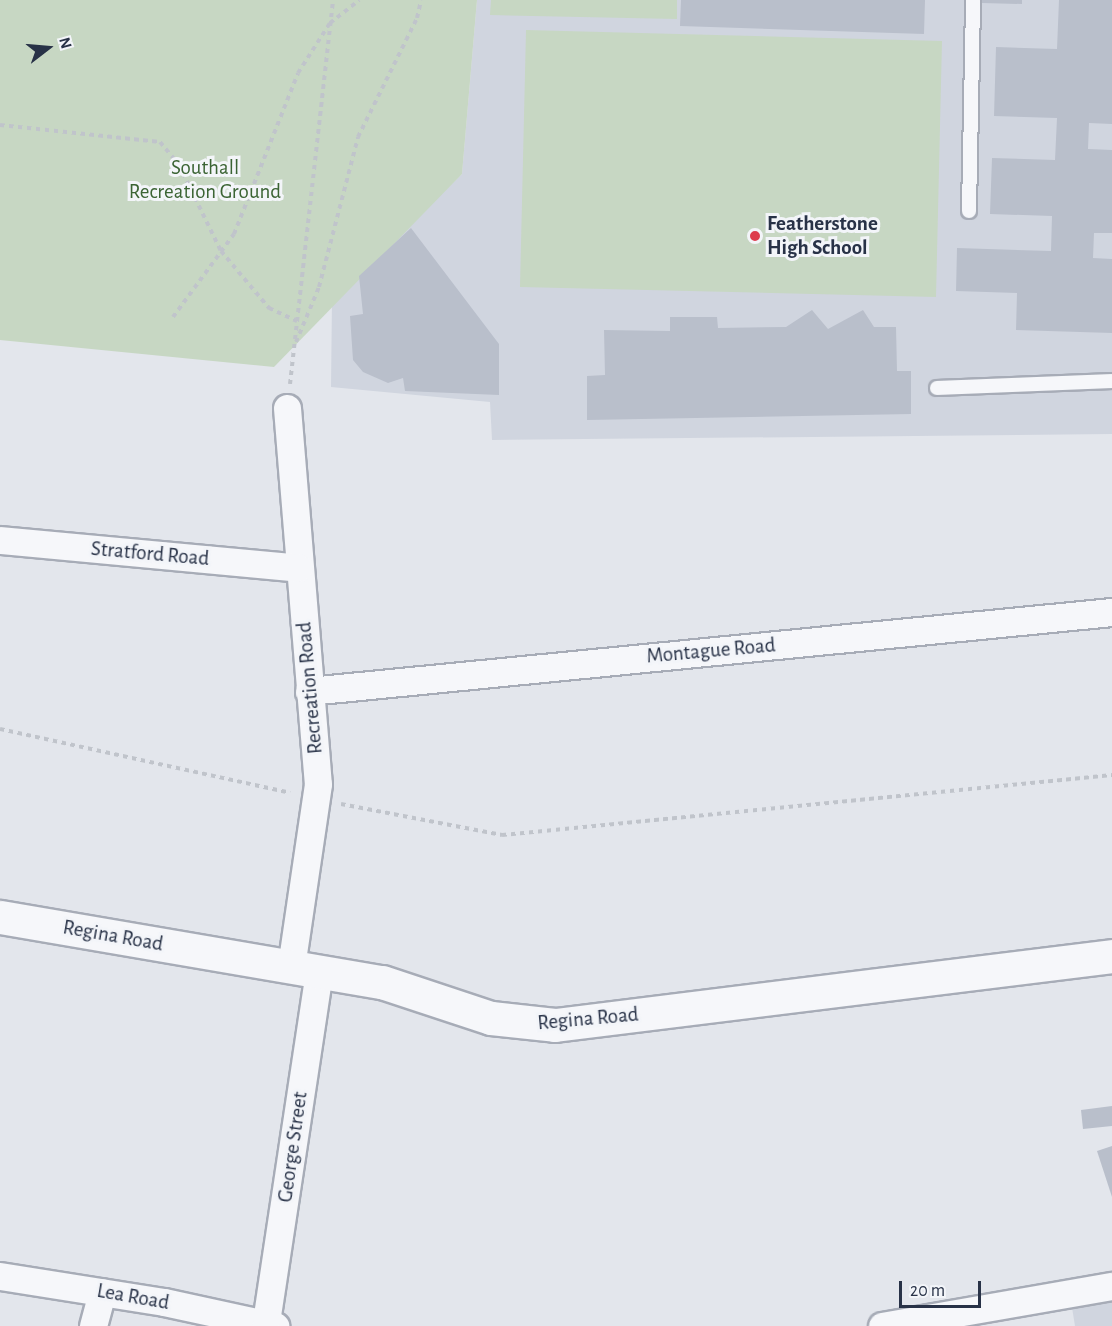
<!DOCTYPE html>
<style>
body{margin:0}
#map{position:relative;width:1112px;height:1326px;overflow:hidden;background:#e3e6ec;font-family:"Alegreya Sans",sans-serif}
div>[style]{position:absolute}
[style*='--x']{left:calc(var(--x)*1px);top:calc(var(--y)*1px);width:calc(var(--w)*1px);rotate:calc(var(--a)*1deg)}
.built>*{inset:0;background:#d0d5df}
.green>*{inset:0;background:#c7d7c3}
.building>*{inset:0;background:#b9bfcb}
.path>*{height:4px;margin-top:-2px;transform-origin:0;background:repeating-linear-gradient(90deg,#c0c4cb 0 4.5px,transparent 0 9px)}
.roads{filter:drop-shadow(2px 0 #a7acb7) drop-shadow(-2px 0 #a7acb7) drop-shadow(0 2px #a7acb7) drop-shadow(0 -2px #a7acb7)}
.service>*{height:14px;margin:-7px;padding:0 7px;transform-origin:7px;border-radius:7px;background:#f6f7fa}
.minor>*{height:27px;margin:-13.5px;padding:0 13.5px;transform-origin:13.5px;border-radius:13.5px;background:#f6f7fa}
.tertiary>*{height:33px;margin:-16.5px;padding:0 16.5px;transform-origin:16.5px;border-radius:16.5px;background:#f6f7fa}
.dots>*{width:16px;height:16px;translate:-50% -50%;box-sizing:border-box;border:3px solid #f3f5f9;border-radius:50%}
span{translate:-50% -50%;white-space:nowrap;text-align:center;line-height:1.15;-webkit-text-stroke:6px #f3f5f9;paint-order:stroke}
.park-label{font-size:21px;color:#3b6434}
.poi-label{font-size:21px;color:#283247;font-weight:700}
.left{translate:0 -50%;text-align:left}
.street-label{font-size:21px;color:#283247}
.north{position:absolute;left:18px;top:18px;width:60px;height:60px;-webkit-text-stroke:4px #f3f5f9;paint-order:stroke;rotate:74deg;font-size:16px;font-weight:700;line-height:24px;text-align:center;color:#283247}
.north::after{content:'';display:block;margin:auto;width:21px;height:27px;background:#283247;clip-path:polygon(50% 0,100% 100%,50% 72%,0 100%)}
.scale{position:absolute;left:899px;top:1281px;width:82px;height:27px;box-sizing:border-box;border:3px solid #283247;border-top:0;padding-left:8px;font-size:18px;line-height:21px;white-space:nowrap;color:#283247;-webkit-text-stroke:4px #f3f5f9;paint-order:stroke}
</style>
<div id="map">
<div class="built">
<div style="clip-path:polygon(477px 0,1112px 0,1112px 434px,492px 440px,490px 402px,331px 387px,332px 299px,462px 174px)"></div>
<div style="clip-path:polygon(1112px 1282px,1112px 1326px,1075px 1326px,1070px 1295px)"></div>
</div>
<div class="green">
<div style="clip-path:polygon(0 0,477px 0,462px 174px,274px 367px,0 340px)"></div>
<div style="clip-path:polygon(491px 0,677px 0,677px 19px,490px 15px)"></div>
<div style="clip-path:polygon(526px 30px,942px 41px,936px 297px,520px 287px)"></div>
</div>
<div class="building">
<div style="clip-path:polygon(681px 0,925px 0,924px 34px,680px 26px)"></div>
<div style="clip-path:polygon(982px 0,1022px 0,1022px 4px,982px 3px)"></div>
<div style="clip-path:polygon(1059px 0,1112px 0,1112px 124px,1089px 123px,1088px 149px,1112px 150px,1112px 233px,1094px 233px,1093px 258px,1112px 259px,1112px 333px,1016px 330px,1017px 293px,956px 291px,957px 248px,1051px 251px,1052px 216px,990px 214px,992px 158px,1055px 160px,1057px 118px,994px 116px,996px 47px,1057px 49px)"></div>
<div style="clip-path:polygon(411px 228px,499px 344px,499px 395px,405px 391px,403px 378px,388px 383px,363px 372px,353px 360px,350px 316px,363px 314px,359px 276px)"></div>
<div style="clip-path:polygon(812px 310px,828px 329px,863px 310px,874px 327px,896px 327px,897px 371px,911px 371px,911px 414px,587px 420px,587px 376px,605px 375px,604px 330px,670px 331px,670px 317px,717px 317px,718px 328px,786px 327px)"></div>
<div style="clip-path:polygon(1112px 1106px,1112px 1126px,1083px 1129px,1081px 1110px)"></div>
<div style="clip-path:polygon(1112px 1146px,1112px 1197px,1097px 1151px)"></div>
</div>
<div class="path">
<div style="--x:0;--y:125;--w:161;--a:6.1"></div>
<div style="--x:160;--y:142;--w:30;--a:50"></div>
<div style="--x:179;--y:165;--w:96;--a:64"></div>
<div style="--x:221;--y:251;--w:75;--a:49.9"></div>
<div style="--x:269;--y:308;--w:31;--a:25"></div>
<div style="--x:173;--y:317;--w:103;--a:-53.7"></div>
<div style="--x:234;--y:234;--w:173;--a:-68.3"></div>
<div style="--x:298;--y:73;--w:59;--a:-57.4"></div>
<div style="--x:330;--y:23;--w:37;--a:-38"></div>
<div style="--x:296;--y:342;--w:60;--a:-67.3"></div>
<div style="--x:319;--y:287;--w:155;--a:-75.4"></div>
<div style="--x:358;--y:137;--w:133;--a:-63.6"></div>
<div style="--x:417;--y:18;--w:18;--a:-77"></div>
<div style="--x:290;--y:384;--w:386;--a:-83.6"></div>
<div style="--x:0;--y:729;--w:297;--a:12.4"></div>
<div style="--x:341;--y:804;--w:164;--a:10.9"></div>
<div style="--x:502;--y:835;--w:613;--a:-5.62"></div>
</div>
<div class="roads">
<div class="service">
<div style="--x:969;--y:211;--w:211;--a:-88.9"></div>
<div style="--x:937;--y:388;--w:175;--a:-2.3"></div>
</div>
<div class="minor">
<div style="--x:287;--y:408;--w:377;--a:85.3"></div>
<div style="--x:318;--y:784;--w:185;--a:98.4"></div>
<div style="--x:0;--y:540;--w:300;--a:5.3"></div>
<div style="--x:309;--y:691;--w:807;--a:-5.62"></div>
<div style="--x:0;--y:1276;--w:166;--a:9"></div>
<div style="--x:164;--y:1302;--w:114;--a:12.2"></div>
<div style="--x:266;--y:1322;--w:354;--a:-81.4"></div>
<div style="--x:93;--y:1326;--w:35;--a:-75"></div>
<div style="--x:882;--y:1326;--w:233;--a:-9.9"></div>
</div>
<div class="tertiary">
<div style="--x:0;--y:917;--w:387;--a:9.7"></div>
<div style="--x:382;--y:982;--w:115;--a:18.3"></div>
<div style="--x:491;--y:1018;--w:64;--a:6.2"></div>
<div style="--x:555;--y:1025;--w:561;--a:-7.06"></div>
</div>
</div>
<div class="dots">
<div style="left:755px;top:236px;background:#dd3c4d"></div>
</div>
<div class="park-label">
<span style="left:205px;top:180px">Southall<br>Recreation Ground</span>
</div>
<div class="poi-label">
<span class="left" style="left:767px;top:236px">Featherstone<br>High School</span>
</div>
<div class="street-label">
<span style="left:150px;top:554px;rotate:5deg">Stratford Road</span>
<span style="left:711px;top:651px;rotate:-5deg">Montague Road</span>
<span style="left:310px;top:688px;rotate:-95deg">Recreation Road</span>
<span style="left:113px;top:936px;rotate:10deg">Regina Road</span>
<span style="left:588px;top:1019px;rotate:-5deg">Regina Road</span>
<span style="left:293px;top:1147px;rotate:-82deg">George Street</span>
<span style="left:133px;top:1297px;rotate:10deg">Lea Road</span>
</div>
<div class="north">N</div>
<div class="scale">20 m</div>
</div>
